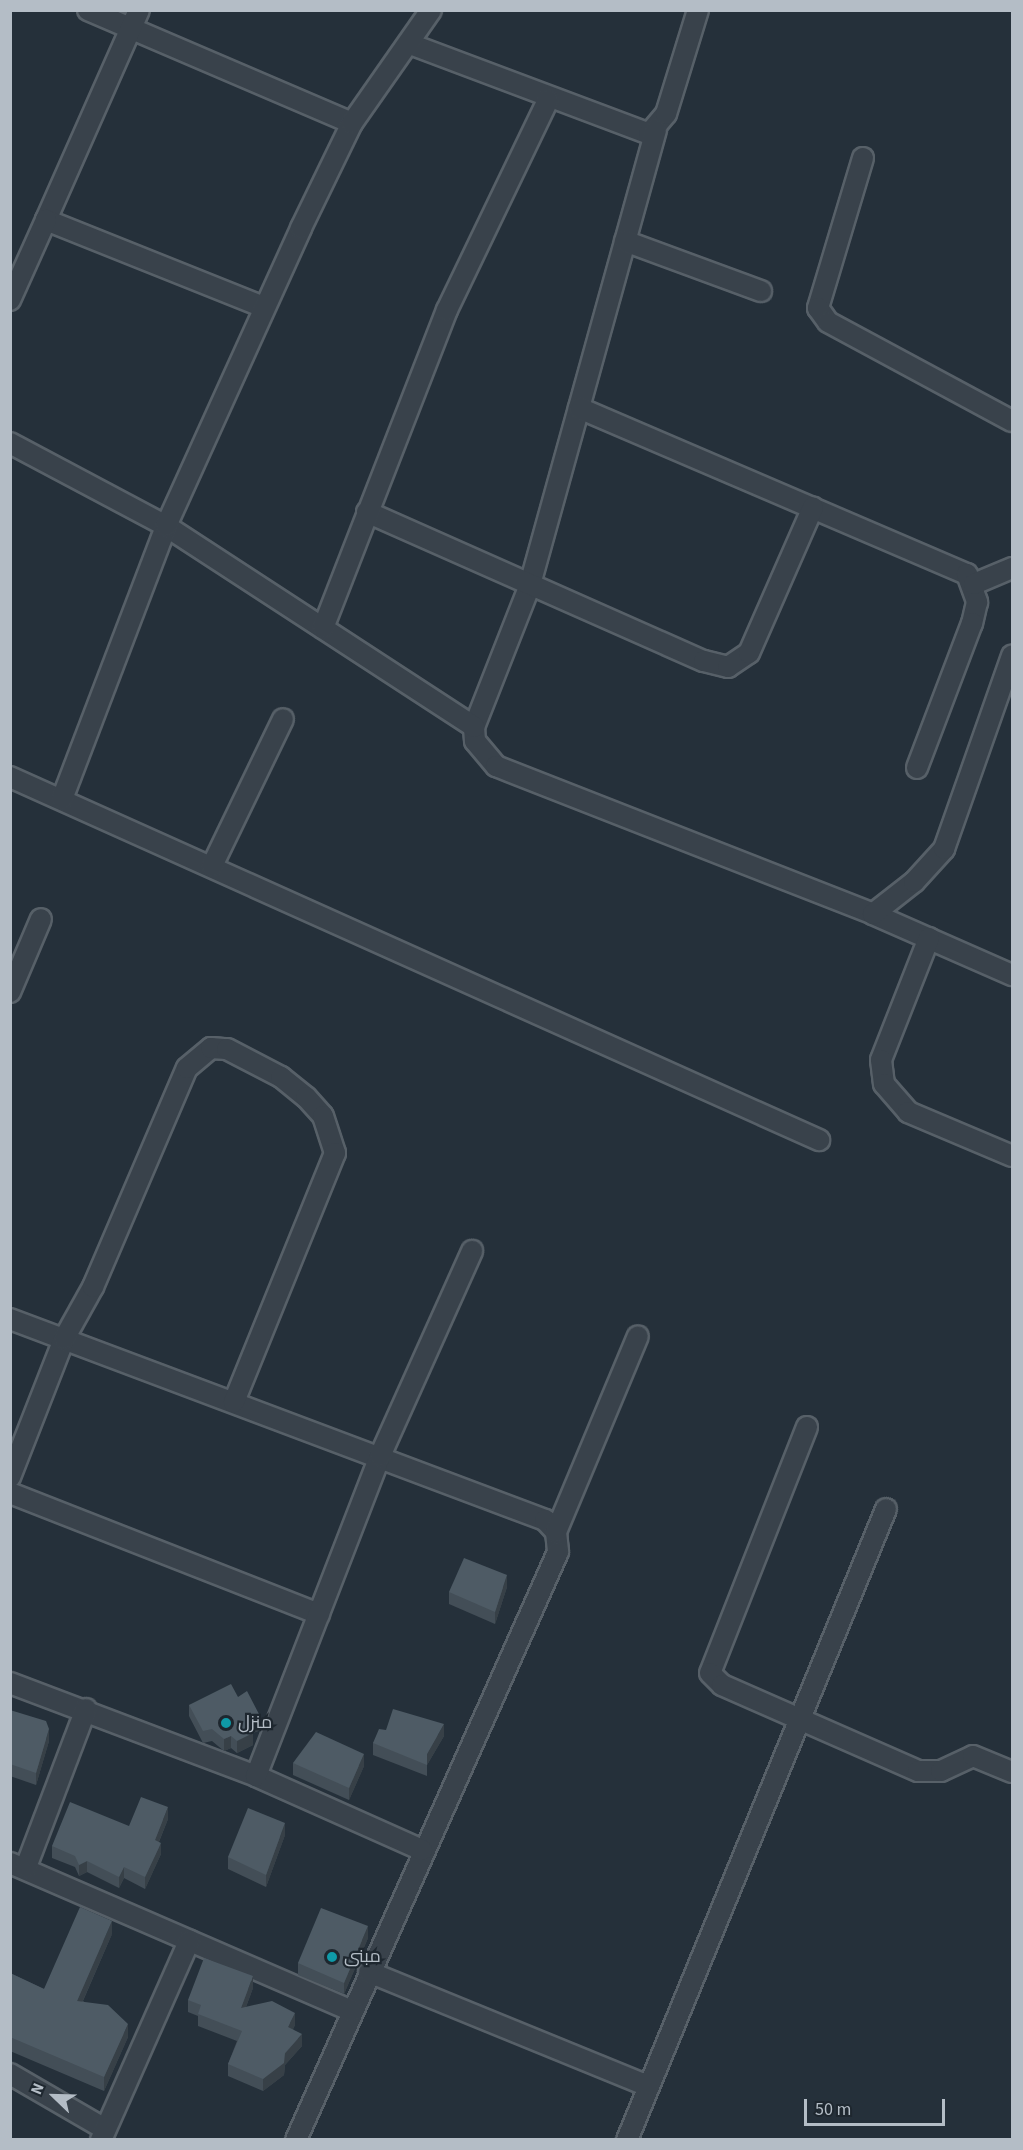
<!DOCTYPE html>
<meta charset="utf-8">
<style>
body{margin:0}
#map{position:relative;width:1023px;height:2150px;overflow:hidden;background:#25303a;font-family:"Source Sans 3",Cairo,sans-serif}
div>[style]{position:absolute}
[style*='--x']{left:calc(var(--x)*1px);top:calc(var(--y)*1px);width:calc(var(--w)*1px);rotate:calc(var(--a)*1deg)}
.roads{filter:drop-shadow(2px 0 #576068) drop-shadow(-2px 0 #576068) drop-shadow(0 2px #576068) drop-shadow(0 -2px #576068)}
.minor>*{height:20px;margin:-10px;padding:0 10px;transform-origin:10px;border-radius:10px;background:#39424b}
.wall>*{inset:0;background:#434e57}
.shaded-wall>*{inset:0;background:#374047}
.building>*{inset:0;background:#4e5b65}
.dots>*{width:16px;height:16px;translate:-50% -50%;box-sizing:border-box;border:3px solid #1e272f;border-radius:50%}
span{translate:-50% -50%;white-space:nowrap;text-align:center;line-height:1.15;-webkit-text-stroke:4.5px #1e272f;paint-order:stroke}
.poi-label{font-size:18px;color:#b4bdc6}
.left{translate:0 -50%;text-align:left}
.frame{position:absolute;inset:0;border:12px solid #b4bdc6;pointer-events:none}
.north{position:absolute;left:24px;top:2066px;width:60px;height:60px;-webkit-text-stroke:4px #1e272f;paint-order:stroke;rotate:293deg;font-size:16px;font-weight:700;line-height:24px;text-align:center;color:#b4bdc6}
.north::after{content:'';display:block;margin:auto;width:21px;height:27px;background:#b4bdc6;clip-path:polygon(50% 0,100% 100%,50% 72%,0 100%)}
.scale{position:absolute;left:804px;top:2099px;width:141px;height:27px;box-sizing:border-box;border:3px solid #b4bdc6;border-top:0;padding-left:8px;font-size:18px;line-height:21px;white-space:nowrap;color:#b4bdc6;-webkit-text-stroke:4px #1e272f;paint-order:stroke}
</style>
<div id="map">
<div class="roads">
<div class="minor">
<div style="--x:88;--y:10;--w:287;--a:23.2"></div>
<div style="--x:139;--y:10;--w:230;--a:113.9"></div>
<div style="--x:46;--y:220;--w:235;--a:21.8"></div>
<div style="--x:410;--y:44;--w:255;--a:20.6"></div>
<div style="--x:649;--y:134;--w:26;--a:-50"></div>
<div style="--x:666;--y:114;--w:109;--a:-72.9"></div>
<div style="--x:656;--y:130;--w:472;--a:105.5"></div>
<div style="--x:530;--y:585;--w:153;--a:111.5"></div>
<div style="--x:474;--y:727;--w:14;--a:86"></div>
<div style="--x:475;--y:741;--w:33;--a:50"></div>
<div style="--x:496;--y:766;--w:405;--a:21.4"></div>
<div style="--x:873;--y:914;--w:152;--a:23.7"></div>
<div style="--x:863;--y:158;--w:157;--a:106.7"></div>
<div style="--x:818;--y:308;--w:17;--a:54"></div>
<div style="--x:828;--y:322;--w:209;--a:28.3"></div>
<div style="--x:625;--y:241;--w:145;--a:20.2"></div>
<div style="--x:10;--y:300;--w:88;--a:-65.8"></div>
<div style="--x:579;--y:408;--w:422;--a:23.2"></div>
<div style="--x:967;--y:574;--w:30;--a:70"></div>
<div style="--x:977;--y:602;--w:22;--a:103"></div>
<div style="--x:972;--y:623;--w:155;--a:110.8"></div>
<div style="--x:10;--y:443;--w:177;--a:28"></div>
<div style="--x:166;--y:526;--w:368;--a:33.1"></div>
<div style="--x:367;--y:512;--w:368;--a:23.9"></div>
<div style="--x:704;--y:661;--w:25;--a:14"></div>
<div style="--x:728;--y:667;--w:25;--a:-34"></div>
<div style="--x:749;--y:653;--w:159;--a:-66.3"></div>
<div style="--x:974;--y:584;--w:41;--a:-22.8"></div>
<div style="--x:323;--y:628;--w:341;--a:-68.7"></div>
<div style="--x:447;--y:310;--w:233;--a:-64.3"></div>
<div style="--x:10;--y:777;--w:887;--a:24.17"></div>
<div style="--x:62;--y:799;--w:292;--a:-69.1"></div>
<div style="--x:166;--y:526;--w:327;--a:-65.6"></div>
<div style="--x:301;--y:228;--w:117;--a:-64.1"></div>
<div style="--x:352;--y:123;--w:138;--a:-55"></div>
<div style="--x:212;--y:866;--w:163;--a:-64.2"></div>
<div style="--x:873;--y:914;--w:52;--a:-38"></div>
<div style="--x:914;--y:882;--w:45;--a:-47.7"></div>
<div style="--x:944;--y:849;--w:205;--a:-70.6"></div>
<div style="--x:929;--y:938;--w:131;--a:111.5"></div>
<div style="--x:881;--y:1060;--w:24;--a:83"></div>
<div style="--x:884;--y:1084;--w:37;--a:49"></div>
<div style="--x:908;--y:1112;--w:113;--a:22.9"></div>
<div style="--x:10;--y:992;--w:79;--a:-67"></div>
<div style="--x:10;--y:1319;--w:572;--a:20.59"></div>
<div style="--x:545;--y:1520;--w:16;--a:47"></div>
<div style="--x:556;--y:1532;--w:20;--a:84"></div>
<div style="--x:558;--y:1552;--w:644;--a:114.02"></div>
<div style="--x:807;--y:1427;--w:264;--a:111.5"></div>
<div style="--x:710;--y:1673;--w:17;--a:45"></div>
<div style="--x:722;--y:1685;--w:214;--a:23.7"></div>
<div style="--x:918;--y:1771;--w:23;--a:0"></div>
<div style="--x:941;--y:1771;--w:35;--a:-25"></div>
<div style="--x:973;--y:1756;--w:42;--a:22.3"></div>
<div style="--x:10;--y:1477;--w:148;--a:-68.6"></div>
<div style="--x:64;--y:1339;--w:60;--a:-60.9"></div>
<div style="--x:93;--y:1287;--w:238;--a:-66.8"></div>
<div style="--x:187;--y:1068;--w:31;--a:-40"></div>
<div style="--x:211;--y:1048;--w:16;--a:4"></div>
<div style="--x:227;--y:1049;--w:61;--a:27.4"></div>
<div style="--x:281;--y:1077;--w:32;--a:39"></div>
<div style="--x:306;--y:1097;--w:25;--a:48"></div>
<div style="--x:323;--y:1116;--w:39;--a:72"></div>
<div style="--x:335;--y:1153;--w:269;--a:112.1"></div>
<div style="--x:10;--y:1493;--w:332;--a:21.4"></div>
<div style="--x:556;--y:1532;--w:212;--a:-67.3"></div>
<div style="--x:10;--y:1683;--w:263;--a:20.7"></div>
<div style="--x:256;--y:1776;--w:182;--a:24"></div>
<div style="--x:256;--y:1776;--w:343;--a:-68.8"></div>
<div style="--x:380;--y:1456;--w:225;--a:-65.8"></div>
<div style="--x:10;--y:1863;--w:373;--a:23.4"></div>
<div style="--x:26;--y:1867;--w:169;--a:-69.2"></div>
<div style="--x:369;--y:1972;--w:302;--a:22.2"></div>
<div style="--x:10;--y:2074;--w:110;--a:30.1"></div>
<div style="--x:101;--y:2140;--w:218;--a:-66.1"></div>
<div style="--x:627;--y:2140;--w:682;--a:-67.68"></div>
</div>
</div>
<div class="wall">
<div style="clip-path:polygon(507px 1587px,495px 1624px,449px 1604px,449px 1592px)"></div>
<div style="clip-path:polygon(238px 1697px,261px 1730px,253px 1733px,253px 1745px,237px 1753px,231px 1748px,224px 1751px,212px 1741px,203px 1743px,189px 1716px,189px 1705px)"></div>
<div style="clip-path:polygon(10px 1710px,49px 1741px,36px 1785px,10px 1776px)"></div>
<div style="clip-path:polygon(386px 1730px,444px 1736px,427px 1765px,427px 1776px,373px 1755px,373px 1743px)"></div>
<div style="clip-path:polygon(293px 1763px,364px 1766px,349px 1800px,293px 1775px)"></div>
<div style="clip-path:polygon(168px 1819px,159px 1842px,161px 1854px,145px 1889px,124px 1878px,119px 1888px,87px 1872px,79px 1876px,75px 1867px,52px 1858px,52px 1846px)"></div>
<div style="clip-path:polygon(285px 1835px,266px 1887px,228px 1869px,228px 1857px)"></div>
<div style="clip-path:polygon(112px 1934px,83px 2001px,128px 2037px,104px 2091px,10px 2051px,10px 1973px,44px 1989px)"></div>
<div style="clip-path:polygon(368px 1938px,344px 1994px,298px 1975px,298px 1963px)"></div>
<div style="clip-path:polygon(253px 1988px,246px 2007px,295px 2025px,293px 2029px,302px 2046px,285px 2065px,284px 2075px,263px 2091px,228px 2076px,228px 2064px,237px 2041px,198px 2026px,198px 2016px,188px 2012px,188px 2000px)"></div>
</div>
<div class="shaded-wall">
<div style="clip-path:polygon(507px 1575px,507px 1587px,495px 1624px,495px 1612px)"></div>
<div style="clip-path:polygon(261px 1718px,261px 1730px,253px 1733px,253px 1745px,237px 1753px,237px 1741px,248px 1724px)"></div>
<div style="clip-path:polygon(444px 1724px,444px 1736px,427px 1765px,427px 1754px)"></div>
<div style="clip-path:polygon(49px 1729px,49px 1741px,36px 1785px,36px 1773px)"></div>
<div style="clip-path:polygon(231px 1736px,231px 1748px,224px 1751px,224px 1739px)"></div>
<div style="clip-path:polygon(364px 1754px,364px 1766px,349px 1800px,349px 1788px)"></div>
<div style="clip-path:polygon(168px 1807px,168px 1819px,155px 1851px,155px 1840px)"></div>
<div style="clip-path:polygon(285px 1823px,285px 1835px,266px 1887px,266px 1875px)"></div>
<div style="clip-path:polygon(161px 1843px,161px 1854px,145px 1889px,145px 1877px)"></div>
<div style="clip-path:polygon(87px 1861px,87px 1872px,79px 1876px,79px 1865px)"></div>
<div style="clip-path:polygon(124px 1867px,124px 1878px,119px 1888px,119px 1877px)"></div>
<div style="clip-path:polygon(112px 1921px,112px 1934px,77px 2014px,77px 2001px)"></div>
<div style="clip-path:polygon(368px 1926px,368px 1938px,344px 1994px,344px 1983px)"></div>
<div style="clip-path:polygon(253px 1976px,253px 1988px,241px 2020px,241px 2008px)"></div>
<div style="clip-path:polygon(295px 2013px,295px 2025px,288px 2039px,288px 2027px)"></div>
<div style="clip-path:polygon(128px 2024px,128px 2037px,104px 2091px,104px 2077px)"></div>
<div style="clip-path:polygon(302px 2034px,302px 2046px,285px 2065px,284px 2075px,263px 2091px,263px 2079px)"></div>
</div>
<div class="building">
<div style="clip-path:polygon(464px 1558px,507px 1575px,495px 1612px,449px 1592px)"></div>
<div style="clip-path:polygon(231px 1684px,238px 1697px,247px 1691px,261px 1718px,248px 1724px,253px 1733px,237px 1741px,231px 1736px,224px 1739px,212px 1729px,203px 1731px,189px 1705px)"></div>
<div style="clip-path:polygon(393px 1709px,444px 1724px,427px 1754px,427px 1765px,373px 1743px,379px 1729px,386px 1730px)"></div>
<div style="clip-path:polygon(10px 1710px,46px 1721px,49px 1729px,36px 1773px,10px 1764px)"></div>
<div style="clip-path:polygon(316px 1732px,364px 1754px,349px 1788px,293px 1763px)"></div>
<div style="clip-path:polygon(141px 1797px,168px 1807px,155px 1840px,161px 1843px,145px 1877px,124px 1867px,119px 1877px,87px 1861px,79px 1865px,75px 1856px,52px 1846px,70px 1802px,129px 1826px)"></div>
<div style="clip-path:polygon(248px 1808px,285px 1823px,266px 1875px,228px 1857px)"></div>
<div style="clip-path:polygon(80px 1907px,112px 1921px,77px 2001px,108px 2005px,128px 2024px,104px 2077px,10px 2037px,10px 1973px,44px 1989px)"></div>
<div style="clip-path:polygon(321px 1908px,368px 1926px,344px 1983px,298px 1963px)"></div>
<div style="clip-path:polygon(204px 1958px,253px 1976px,241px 2008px,272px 2001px,295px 2013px,288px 2027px,302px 2034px,285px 2053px,284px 2063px,263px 2079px,228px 2064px,242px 2031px,198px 2014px,201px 2005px,188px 2000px)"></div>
</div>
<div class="dots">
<div style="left:226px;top:1723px;background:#0f9aa8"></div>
<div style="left:332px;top:1957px;background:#0f9aa8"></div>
</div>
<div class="poi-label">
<span class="left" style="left:238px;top:1723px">منزل</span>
<span class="left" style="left:344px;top:1957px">مبنى</span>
</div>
<div class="frame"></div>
<div class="north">N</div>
<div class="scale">50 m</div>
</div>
